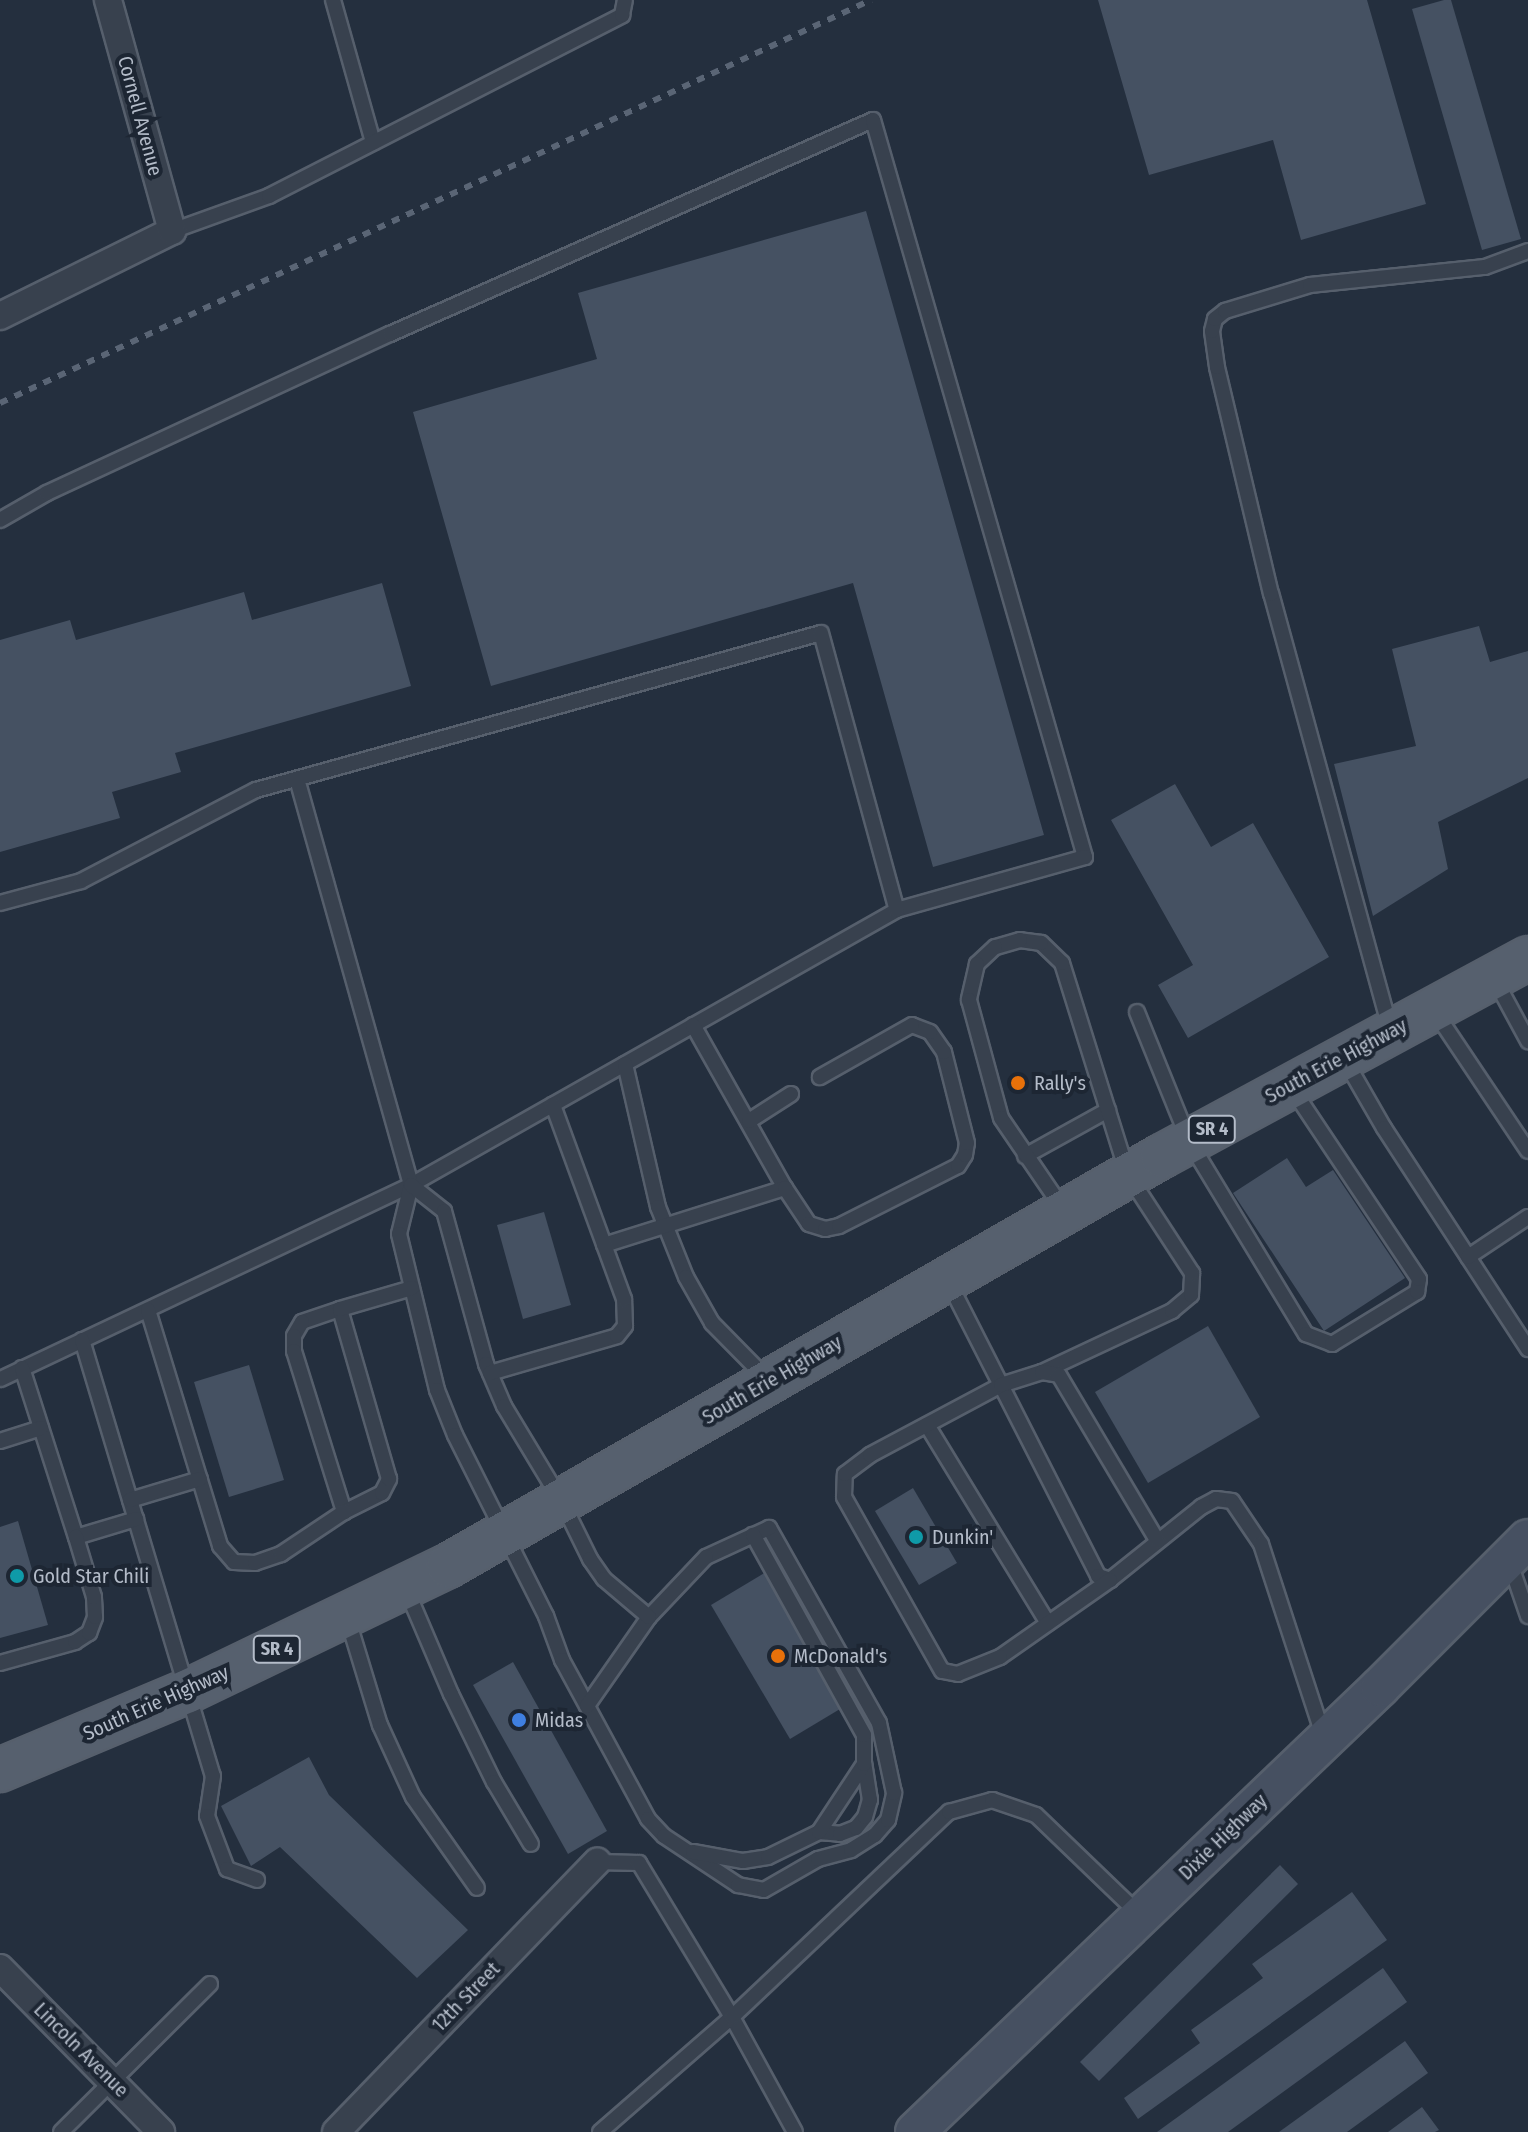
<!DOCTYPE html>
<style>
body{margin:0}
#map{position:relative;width:1528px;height:2132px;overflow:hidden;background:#242f3e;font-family:"Fira Sans Condensed",sans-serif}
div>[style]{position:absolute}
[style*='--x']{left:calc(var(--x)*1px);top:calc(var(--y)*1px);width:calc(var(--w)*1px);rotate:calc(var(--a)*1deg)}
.building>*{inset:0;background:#455162}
.roads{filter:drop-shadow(2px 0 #565f6c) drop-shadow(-2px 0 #565f6c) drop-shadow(0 2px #565f6c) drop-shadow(0 -2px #565f6c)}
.lane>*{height:14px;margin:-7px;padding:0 7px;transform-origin:7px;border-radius:7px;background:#38414e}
.street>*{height:26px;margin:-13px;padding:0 13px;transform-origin:13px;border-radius:13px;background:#38414e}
.secondary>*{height:38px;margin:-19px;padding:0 19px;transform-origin:19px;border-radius:19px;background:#465061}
.primary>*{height:42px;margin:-21px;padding:0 21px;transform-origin:21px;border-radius:21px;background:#56606e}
.rail>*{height:6px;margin-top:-3px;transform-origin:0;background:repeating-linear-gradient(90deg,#5a6575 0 8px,transparent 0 16px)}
.dots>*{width:22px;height:22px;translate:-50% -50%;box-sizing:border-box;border:4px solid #1d2633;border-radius:50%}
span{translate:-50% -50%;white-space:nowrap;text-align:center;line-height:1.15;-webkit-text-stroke:8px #1d2633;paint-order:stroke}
.shield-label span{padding:2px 6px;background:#1d2633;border:2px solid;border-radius:6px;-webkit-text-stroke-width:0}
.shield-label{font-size:18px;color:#b4bcc9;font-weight:700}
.street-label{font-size:20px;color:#b4bcc9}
.poi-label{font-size:20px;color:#b4bcc9}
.left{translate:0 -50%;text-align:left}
</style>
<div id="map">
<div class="building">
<div style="clip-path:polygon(1098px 0,1367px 0,1426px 204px,1301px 240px,1273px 140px,1149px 175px)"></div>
<div style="clip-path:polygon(1444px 0,1451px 0,1521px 239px,1482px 250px,1412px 9px)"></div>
<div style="clip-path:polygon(866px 211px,1044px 835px,933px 867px,853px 583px,491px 686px,413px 412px,597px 359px,578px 293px)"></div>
<div style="clip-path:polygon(382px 583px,411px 686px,175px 753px,181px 772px,112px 792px,120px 818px,0 852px,0 640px,70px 620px,76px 640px,244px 592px,252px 620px)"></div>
<div style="clip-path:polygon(1479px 626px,1490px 662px,1528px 651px,1528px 778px,1438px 822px,1448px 869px,1373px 916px,1334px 764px,1416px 746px,1392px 649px)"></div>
<div style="clip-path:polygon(1175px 784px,1211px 847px,1253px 823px,1329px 957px,1188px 1038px,1158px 985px,1193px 965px,1111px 820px)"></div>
<div style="clip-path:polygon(1287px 1158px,1306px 1187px,1333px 1170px,1405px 1278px,1324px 1331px,1233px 1193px)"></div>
<div style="clip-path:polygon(544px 1212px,571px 1305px,523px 1319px,497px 1225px)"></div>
<div style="clip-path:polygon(1208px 1326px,1260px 1417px,1148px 1483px,1095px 1392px)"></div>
<div style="clip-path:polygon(249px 1365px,284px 1480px,229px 1497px,194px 1382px)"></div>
<div style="clip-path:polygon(913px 1488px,957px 1563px,919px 1585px,875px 1511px)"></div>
<div style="clip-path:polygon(18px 1521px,48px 1625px,0 1638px,0 1527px)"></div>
<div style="clip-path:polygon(766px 1572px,845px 1706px,790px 1739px,711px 1605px)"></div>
<div style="clip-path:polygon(513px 1662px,607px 1831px,568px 1854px,473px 1685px)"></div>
<div style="clip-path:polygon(309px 1757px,329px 1795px,468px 1930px,417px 1978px,280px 1847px,251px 1866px,221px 1806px)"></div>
<div style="clip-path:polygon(1280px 1865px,1298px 1884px,1099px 2081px,1080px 2062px)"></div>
<div style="clip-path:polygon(1352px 1892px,1387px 1940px,1138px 2119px,1124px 2098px,1200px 2043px,1191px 2030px,1263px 1978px,1252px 1964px)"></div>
<div style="clip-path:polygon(1383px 1968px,1407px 2002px,1228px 2132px,1157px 2132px)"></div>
<div style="clip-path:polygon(1405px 2041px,1428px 2073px,1347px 2132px,1279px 2132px)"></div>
<div style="clip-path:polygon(1422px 2107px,1439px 2130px,1435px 2132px,1388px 2132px)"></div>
</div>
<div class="roads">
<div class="lane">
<div style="--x:333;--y:0;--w:148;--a:74.3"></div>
<div style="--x:172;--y:231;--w:103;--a:-19.8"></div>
<div style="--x:269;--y:196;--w:397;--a:-27.1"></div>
<div style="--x:622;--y:15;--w:15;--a:-79"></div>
<div style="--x:0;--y:520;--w:54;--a:-29.9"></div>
<div style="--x:47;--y:493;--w:378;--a:-24.9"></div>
<div style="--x:390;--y:334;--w:528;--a:-23.9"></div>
<div style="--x:873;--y:120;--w:767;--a:73.95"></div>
<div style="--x:1085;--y:857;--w:195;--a:164.3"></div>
<div style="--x:897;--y:910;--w:558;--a:150.5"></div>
<div style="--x:411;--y:1185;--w:454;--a:154.7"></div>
<div style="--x:297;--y:779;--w:422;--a:74.3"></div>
<div style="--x:411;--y:1185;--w:50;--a:103.8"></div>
<div style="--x:399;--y:1234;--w:161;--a:76.3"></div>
<div style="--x:437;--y:1390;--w:48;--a:68.2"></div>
<div style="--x:455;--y:1435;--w:203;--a:63.3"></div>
<div style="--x:546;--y:1616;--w:47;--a:70"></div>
<div style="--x:562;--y:1660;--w:52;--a:61.5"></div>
<div style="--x:587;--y:1706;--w:128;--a:61.6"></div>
<div style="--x:648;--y:1819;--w:23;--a:47"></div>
<div style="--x:664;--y:1836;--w:89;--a:33.5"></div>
<div style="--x:738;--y:1885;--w:26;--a:11"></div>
<div style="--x:764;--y:1890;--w:62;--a:-29.9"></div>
<div style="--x:818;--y:1859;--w:34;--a:-15"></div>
<div style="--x:851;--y:1850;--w:28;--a:-32"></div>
<div style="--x:875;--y:1835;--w:20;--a:-49"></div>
<div style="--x:888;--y:1820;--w:28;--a:-77"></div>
<div style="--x:894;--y:1793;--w:72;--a:-102.1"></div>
<div style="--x:879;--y:1723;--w:224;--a:-119.4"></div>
<div style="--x:769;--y:1528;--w:69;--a:155.3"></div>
<div style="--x:706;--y:1557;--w:83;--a:133.5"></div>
<div style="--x:649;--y:1617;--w:108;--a:124.9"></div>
<div style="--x:0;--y:903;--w:84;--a:-15.2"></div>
<div style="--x:81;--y:881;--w:197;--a:-27.5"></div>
<div style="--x:256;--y:790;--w:586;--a:-15.53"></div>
<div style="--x:821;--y:633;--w:287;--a:74.7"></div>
<div style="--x:1494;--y:978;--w:72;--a:61.6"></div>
<div style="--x:1137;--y:1012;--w:139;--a:68"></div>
<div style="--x:1189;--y:1141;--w:226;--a:58.8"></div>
<div style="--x:1306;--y:1334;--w:28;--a:21"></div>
<div style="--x:1332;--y:1344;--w:100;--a:-31.5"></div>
<div style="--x:1417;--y:1292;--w:13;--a:-81"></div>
<div style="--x:1419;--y:1279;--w:227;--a:-123.7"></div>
<div style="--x:1435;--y:1012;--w:167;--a:56.2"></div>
<div style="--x:693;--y:1025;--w:187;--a:60.6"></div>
<div style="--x:1390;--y:1028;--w:450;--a:-105.3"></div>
<div style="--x:1271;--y:594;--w:233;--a:-103.4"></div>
<div style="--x:1217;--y:367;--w:36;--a:-98"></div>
<div style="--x:1212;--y:331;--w:12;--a:-76"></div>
<div style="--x:1215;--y:319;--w:13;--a:-39"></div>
<div style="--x:1225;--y:311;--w:89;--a:-17"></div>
<div style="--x:1310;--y:285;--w:176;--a:-5.9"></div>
<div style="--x:1485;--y:267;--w:46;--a:-20.4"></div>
<div style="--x:1346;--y:1062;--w:76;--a:60.1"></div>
<div style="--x:1384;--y:1128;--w:264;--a:56.9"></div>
<div style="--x:625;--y:1064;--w:147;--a:77"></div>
<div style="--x:658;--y:1207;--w:75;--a:68.2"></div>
<div style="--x:686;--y:1277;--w:53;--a:60.5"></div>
<div style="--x:712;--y:1323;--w:77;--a:45.5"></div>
<div style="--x:749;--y:1121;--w:50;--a:-32.7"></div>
<div style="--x:1025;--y:1156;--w:95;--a:-29"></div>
<div style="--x:411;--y:1185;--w:42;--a:38.2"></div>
<div style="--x:444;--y:1211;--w:159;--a:74.6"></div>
<div style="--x:486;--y:1364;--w:46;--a:66.8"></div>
<div style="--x:504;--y:1406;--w:112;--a:58.9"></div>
<div style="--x:562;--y:1502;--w:64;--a:63.8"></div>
<div style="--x:590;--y:1559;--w:24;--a:55"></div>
<div style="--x:604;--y:1579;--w:59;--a:40.2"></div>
<div style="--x:604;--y:1245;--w:190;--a:-17.5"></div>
<div style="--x:785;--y:1188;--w:43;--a:56.3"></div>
<div style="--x:809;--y:1224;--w:17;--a:17"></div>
<div style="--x:825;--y:1229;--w:14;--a:-12"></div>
<div style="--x:839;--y:1226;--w:133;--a:-26.8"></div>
<div style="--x:958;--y:1166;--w:13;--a:-58"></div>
<div style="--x:965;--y:1155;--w:12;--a:-81"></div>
<div style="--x:967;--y:1143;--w:94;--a:-104.2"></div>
<div style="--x:944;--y:1052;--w:24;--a:-125"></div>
<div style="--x:930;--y:1032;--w:19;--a:-159"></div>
<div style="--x:912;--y:1025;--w:106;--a:150.5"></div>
<div style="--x:1468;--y:1257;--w:72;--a:-33.7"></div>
<div style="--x:949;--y:1283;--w:329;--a:63"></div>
<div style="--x:1098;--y:1576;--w:13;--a:18"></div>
<div style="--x:1110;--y:1580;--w:117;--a:-38.7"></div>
<div style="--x:1201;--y:1507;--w:17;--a:-28"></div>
<div style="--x:1216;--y:1499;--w:16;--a:7"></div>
<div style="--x:1232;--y:1501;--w:52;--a:56"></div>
<div style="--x:1261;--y:1544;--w:204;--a:72"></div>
<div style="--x:340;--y:1309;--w:40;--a:161.1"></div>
<div style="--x:302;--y:1322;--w:16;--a:120"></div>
<div style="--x:294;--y:1336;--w:15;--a:90"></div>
<div style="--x:294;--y:1351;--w:169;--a:72.7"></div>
<div style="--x:344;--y:1512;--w:42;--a:-26.6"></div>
<div style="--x:382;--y:1493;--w:16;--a:-63"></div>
<div style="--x:389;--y:1479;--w:177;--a:-106.1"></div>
<div style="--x:340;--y:1309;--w:75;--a:-16.3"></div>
<div style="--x:148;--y:1310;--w:247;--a:73"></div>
<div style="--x:220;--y:1546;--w:21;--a:49"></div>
<div style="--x:234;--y:1562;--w:21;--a:3"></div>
<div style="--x:255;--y:1563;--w:28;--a:-19"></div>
<div style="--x:281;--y:1554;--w:76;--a:-33.7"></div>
<div style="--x:82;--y:1340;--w:455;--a:73.3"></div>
<div style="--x:213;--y:1776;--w:40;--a:98.5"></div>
<div style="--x:207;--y:1816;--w:57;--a:69.3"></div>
<div style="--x:227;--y:1869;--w:32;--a:20"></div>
<div style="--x:22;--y:1368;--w:177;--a:72.3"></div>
<div style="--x:76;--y:1537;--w:63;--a:-16.7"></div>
<div style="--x:1042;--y:1372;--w:144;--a:-25.1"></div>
<div style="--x:1172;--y:1311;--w:25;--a:-40"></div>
<div style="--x:1191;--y:1295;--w:22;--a:-87"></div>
<div style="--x:1192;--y:1273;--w:117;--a:-123.1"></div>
<div style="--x:1128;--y:1175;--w:222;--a:-107.3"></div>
<div style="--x:1062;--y:963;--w:29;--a:-136"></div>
<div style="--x:1041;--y:943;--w:21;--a:-172"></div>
<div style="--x:1020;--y:940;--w:26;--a:164"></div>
<div style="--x:995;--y:947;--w:25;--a:137"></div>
<div style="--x:977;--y:964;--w:37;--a:103"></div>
<div style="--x:969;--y:1000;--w:122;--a:74.8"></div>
<div style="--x:1001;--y:1118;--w:110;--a:55.7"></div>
<div style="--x:490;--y:1373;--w:132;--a:-16.2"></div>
<div style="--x:617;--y:1336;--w:13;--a:-51"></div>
<div style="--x:625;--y:1326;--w:27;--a:-92"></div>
<div style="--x:624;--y:1299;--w:207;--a:-110.1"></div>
<div style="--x:927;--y:1425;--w:232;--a:58.6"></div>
<div style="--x:0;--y:1441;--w:43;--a:-17.6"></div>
<div style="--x:130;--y:1500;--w:73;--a:-16.7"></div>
<div style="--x:1510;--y:1563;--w:56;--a:71.2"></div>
<div style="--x:1110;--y:1580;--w:134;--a:145"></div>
<div style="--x:1000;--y:1657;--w:45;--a:158"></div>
<div style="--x:958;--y:1674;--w:16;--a:-169"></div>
<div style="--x:942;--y:1671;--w:200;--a:-119.4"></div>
<div style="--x:844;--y:1497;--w:23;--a:-88"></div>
<div style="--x:845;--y:1474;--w:31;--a:-37"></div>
<div style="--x:870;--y:1455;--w:149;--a:-28.1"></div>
<div style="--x:1001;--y:1385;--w:43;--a:-17.6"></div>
<div style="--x:1042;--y:1372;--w:17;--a:10"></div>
<div style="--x:1059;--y:1375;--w:192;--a:59.3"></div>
<div style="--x:407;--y:1591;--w:112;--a:66.9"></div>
<div style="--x:451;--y:1694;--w:98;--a:64"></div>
<div style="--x:494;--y:1782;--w:72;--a:59.2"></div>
<div style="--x:348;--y:1620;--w:110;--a:73.1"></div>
<div style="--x:380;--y:1725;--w:79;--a:65.4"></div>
<div style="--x:413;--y:1797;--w:111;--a:54.9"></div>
<div style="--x:0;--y:1663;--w:78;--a:-15.6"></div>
<div style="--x:75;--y:1642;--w:17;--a:-33"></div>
<div style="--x:89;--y:1633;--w:17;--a:-69"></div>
<div style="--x:95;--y:1617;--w:20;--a:-93"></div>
<div style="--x:94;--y:1597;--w:63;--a:-106.7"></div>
<div style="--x:819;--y:1832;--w:21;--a:5"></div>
<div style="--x:840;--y:1834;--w:17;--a:-21"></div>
<div style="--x:856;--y:1828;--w:14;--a:-51"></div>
<div style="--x:865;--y:1817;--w:18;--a:-74"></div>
<div style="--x:870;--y:1800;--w:36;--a:-99"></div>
<div style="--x:693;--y:1852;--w:51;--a:10.2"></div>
<div style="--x:743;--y:1861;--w:25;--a:-9"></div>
<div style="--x:768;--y:1857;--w:57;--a:-26.1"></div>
<div style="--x:819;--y:1832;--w:82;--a:-56.5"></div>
<div style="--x:864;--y:1764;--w:29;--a:-90"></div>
<div style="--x:864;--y:1735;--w:229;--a:-119"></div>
<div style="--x:597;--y:1862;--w:42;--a:1.4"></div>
<div style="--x:639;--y:1863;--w:180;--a:58.9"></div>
<div style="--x:732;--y:2017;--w:131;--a:61.3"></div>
<div style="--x:61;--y:2132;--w:210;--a:-44.8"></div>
<div style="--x:600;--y:2132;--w:175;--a:-41.1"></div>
<div style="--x:732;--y:2017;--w:299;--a:-43.4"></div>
<div style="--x:949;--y:1812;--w:45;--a:-15.6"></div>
<div style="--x:992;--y:1800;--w:46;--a:18.8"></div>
<div style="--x:1036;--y:1815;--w:146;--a:43.9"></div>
</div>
<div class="street">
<div style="--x:0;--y:316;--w:192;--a:-26.3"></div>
<div style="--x:172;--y:231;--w:240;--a:-105.5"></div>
<div style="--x:0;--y:1968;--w:230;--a:45.5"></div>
<div style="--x:336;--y:2132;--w:376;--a:-46"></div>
</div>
<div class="secondary">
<div style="--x:915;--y:2132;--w:644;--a:-43.74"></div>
<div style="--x:1380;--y:1687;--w:209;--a:-45"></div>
</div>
<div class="primary">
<div style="--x:0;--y:1770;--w:204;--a:-22.8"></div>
<div style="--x:188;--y:1691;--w:288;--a:-25.7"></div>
<div style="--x:448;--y:1566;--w:823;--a:-29.87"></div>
<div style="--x:1162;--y:1156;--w:416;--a:-28.4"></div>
</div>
</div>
<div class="rail">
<div style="--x:0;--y:403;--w:960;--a:-24.83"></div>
</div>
<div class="dots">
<div style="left:1018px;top:1083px;background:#e8710a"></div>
<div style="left:916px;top:1537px;background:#0f9aa8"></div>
<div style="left:17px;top:1576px;background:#0f9aa8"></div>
<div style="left:778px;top:1656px;background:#e8710a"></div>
<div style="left:519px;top:1720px;background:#3f7fe0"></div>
</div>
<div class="shield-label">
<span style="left:1212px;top:1129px">SR 4</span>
<span style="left:277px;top:1649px">SR 4</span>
</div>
<div class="street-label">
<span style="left:140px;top:116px;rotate:75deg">Cornell Avenue</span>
<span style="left:1336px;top:1061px;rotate:-28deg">South Erie Highway</span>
<span style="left:772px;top:1380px;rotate:-30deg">South Erie Highway</span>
<span style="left:156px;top:1703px;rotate:-24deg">South Erie Highway</span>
<span style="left:1223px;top:1837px;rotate:-44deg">Dixie Highway</span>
<span style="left:466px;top:1997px;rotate:-46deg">12th Street</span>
<span style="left:81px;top:2050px;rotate:45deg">Lincoln Avenue</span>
</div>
<div class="poi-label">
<span class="left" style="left:1034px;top:1083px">Rally's</span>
<span class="left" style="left:932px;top:1537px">Dunkin'</span>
<span class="left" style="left:33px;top:1576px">Gold Star Chili</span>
<span class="left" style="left:794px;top:1656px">McDonald's</span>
<span class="left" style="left:535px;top:1720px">Midas</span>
</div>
</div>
